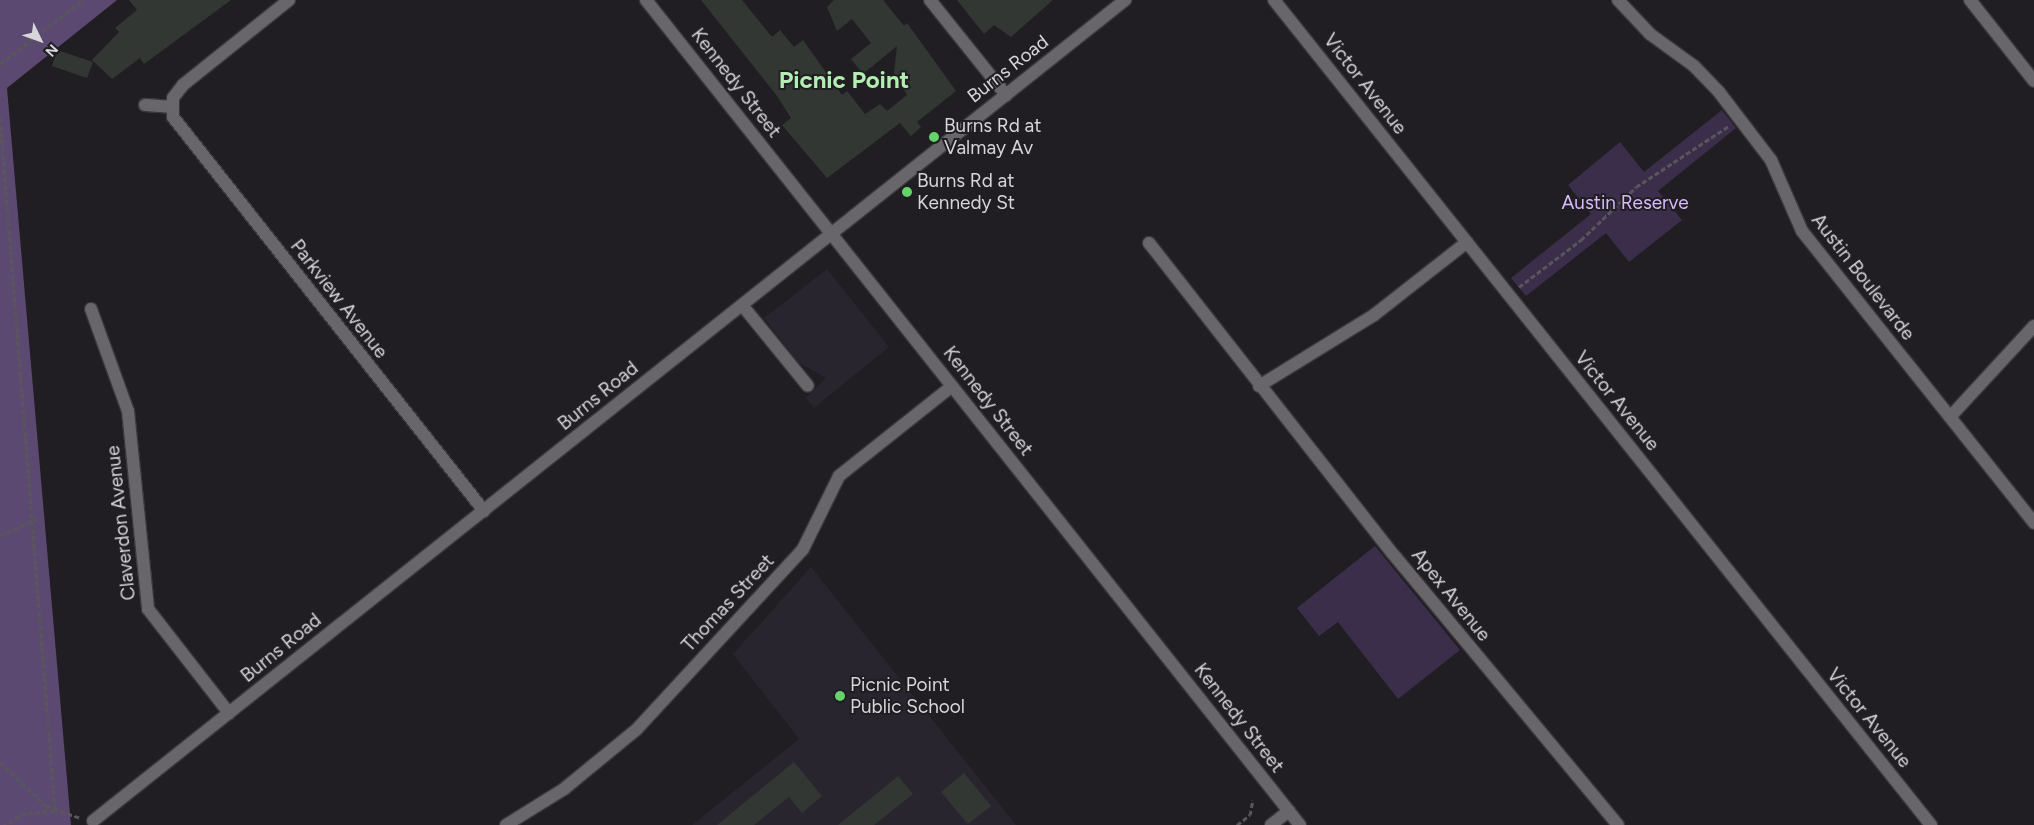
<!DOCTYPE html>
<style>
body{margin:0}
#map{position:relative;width:2034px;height:825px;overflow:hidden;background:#201e22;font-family:Figtree,sans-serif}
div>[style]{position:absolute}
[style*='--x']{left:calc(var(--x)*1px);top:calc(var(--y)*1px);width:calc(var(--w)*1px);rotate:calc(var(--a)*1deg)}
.built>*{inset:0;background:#29252e}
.green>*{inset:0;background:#3b2e4a}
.forest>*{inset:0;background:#5b4971}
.building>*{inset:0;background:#333733}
.path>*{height:3px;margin-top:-1.5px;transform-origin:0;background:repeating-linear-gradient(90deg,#58565a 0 5px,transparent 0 7.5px)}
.roads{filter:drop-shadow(1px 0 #3b393d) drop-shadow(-1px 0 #3b393d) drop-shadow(0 1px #3b393d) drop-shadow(0 -1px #3b393d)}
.minor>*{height:12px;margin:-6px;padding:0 6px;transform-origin:6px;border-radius:6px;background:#68666b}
.dots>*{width:14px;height:14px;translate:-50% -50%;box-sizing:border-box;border:2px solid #201e22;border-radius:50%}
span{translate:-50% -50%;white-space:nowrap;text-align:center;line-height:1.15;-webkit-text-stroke:4px #201e22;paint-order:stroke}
.street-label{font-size:19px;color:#d6d5d8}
.poi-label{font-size:19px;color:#d6d5d8}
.left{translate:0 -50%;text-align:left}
.park-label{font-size:19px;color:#d7bafd}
.district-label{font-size:24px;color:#b2edb2;font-weight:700}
.north{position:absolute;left:15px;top:15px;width:50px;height:50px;-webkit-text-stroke:4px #201e22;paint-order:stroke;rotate:132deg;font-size:14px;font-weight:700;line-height:20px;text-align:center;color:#d6d5d8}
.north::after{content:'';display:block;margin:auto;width:18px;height:22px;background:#d6d5d8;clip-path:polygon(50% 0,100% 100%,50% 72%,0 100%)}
</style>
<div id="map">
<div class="built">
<div style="clip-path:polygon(827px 269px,889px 347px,814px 408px,806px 398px,826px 378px,798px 362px,764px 318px)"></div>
<div style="clip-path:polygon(811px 567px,1016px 825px,692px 825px,799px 739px,733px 654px)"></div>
</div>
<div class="green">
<div style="clip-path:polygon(1722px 110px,1736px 128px,1658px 191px,1682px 220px,1629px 262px,1606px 233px,1526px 296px,1511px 278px,1591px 214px,1568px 185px,1620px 142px,1644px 172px)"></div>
<div style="clip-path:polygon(1375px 546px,1460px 650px,1398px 699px,1338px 622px,1319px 636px,1297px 608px)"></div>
</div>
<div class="forest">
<div style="clip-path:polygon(0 0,117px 0,7px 88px,71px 825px,0 825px)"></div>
</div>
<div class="building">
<div style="clip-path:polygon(129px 0,231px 0,144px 64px,140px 58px,112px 79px,92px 60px,119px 32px,115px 28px,137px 10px)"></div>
<div style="clip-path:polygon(701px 0,742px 0,772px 37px,780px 30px,794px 47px,803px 40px,842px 95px,847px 91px,865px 114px,880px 104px,887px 111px,907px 95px,894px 73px,897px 46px,863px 74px,851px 59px,871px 43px,852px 19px,837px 31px,827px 7px,834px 0,883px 0,904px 26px,907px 23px,956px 91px,917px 122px,921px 127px,911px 136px,900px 123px,827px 178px,782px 125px,791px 118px,777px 96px)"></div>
<div style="clip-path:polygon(957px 0,1053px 0,1011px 37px,994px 25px,984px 34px)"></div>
<div style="clip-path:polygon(57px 50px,93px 62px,87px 78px,52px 66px)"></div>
<div style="clip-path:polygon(794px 762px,822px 796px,802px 813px,789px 797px,754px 825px,717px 825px)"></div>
<div style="clip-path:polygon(964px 773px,991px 806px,968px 824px,941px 792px)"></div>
<div style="clip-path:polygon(898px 776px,913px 794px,874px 825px,838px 825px)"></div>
</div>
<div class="path">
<div style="--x:0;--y:64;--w:105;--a:-37.6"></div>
<div style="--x:0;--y:117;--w:696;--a:85.47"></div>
<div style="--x:55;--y:811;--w:29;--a:176"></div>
<div style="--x:26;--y:813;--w:25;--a:151"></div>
<div style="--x:1519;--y:287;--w:78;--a:-37.2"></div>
<div style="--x:1581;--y:240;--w:76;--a:-43.9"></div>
<div style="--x:1636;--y:187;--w:111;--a:-33.3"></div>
<div style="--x:0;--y:536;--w:40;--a:-25"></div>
<div style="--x:0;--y:762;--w:64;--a:43.7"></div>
<div style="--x:46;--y:806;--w:37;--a:19"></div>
<div style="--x:1237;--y:825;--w:16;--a:-38"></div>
<div style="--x:1250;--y:815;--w:15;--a:-79"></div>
</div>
<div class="roads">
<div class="minor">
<div style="--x:289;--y:0;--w:136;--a:141.3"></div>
<div style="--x:183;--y:85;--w:16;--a:128"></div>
<div style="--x:173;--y:98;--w:19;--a:90"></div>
<div style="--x:173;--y:117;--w:502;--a:51.71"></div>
<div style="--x:646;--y:0;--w:1053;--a:51.6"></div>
<div style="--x:930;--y:0;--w:122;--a:51.3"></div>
<div style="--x:1274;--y:0;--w:1055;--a:51.47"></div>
<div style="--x:1618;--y:0;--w:47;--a:46.7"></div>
<div style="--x:1650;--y:34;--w:54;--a:36"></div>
<div style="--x:1694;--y:66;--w:36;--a:46"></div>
<div style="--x:1719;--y:92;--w:86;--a:52.6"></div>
<div style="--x:1771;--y:160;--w:77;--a:66.4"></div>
<div style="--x:1802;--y:231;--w:373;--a:51.5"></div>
<div style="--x:1970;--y:0;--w:103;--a:51.7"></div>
<div style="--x:145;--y:105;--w:26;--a:4"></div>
<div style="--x:1149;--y:243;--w:395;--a:51.9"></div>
<div style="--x:1393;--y:554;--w:352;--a:50.3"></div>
<div style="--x:742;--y:305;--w:104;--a:50.8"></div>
<div style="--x:91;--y:309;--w:109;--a:70.1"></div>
<div style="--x:128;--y:411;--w:199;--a:84.2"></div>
<div style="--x:148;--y:609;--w:132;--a:52.1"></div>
<div style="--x:1259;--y:386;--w:135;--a:-31.7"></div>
<div style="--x:1374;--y:315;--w:118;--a:-38.1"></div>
<div style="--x:1950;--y:417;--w:124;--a:-47.3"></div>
<div style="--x:93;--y:821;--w:1319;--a:-38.5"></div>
<div style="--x:506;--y:825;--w:68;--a:-31.8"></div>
<div style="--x:564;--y:789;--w:94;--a:-39.4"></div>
<div style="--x:637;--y:729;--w:245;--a:-47.3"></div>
<div style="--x:803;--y:549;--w:81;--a:-63.7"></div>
<div style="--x:839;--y:476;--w:144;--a:-38.5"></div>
<div style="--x:1271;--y:825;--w:23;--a:-38"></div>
</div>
</div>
<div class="dots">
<div style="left:934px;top:137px;background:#63d469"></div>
<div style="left:907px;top:192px;background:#63d469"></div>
<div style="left:840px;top:696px;background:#63d469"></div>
</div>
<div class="street-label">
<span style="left:1008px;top:69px;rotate:-38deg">Burns Road</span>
<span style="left:736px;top:83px;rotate:52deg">Kennedy Street</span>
<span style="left:1365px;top:84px;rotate:52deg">Victor Avenue</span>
<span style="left:1863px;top:277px;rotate:52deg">Austin Boulevarde</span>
<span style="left:339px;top:299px;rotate:52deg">Parkview Avenue</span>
<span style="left:598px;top:396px;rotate:-39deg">Burns Road</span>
<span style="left:988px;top:401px;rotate:52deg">Kennedy Street</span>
<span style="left:1617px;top:401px;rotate:51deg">Victor Avenue</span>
<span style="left:121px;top:523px;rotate:-96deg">Claverdon Avenue</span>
<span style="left:1451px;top:595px;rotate:51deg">Apex Avenue</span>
<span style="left:728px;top:603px;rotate:-47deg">Thomas Street</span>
<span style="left:281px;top:648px;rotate:-39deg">Burns Road</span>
<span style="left:1239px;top:718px;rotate:52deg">Kennedy Street</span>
<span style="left:1869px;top:718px;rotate:51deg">Victor Avenue</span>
</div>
<div class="poi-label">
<span class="left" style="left:944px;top:137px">Burns Rd at<br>Valmay Av</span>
<span class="left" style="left:917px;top:192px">Burns Rd at<br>Kennedy St</span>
<span class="left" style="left:850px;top:696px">Picnic Point<br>Public School</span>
</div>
<div class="park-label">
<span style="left:1625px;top:203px">Austin Reserve</span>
</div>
<div class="district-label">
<span style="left:844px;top:80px">Picnic Point</span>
</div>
<div class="north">N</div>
</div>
